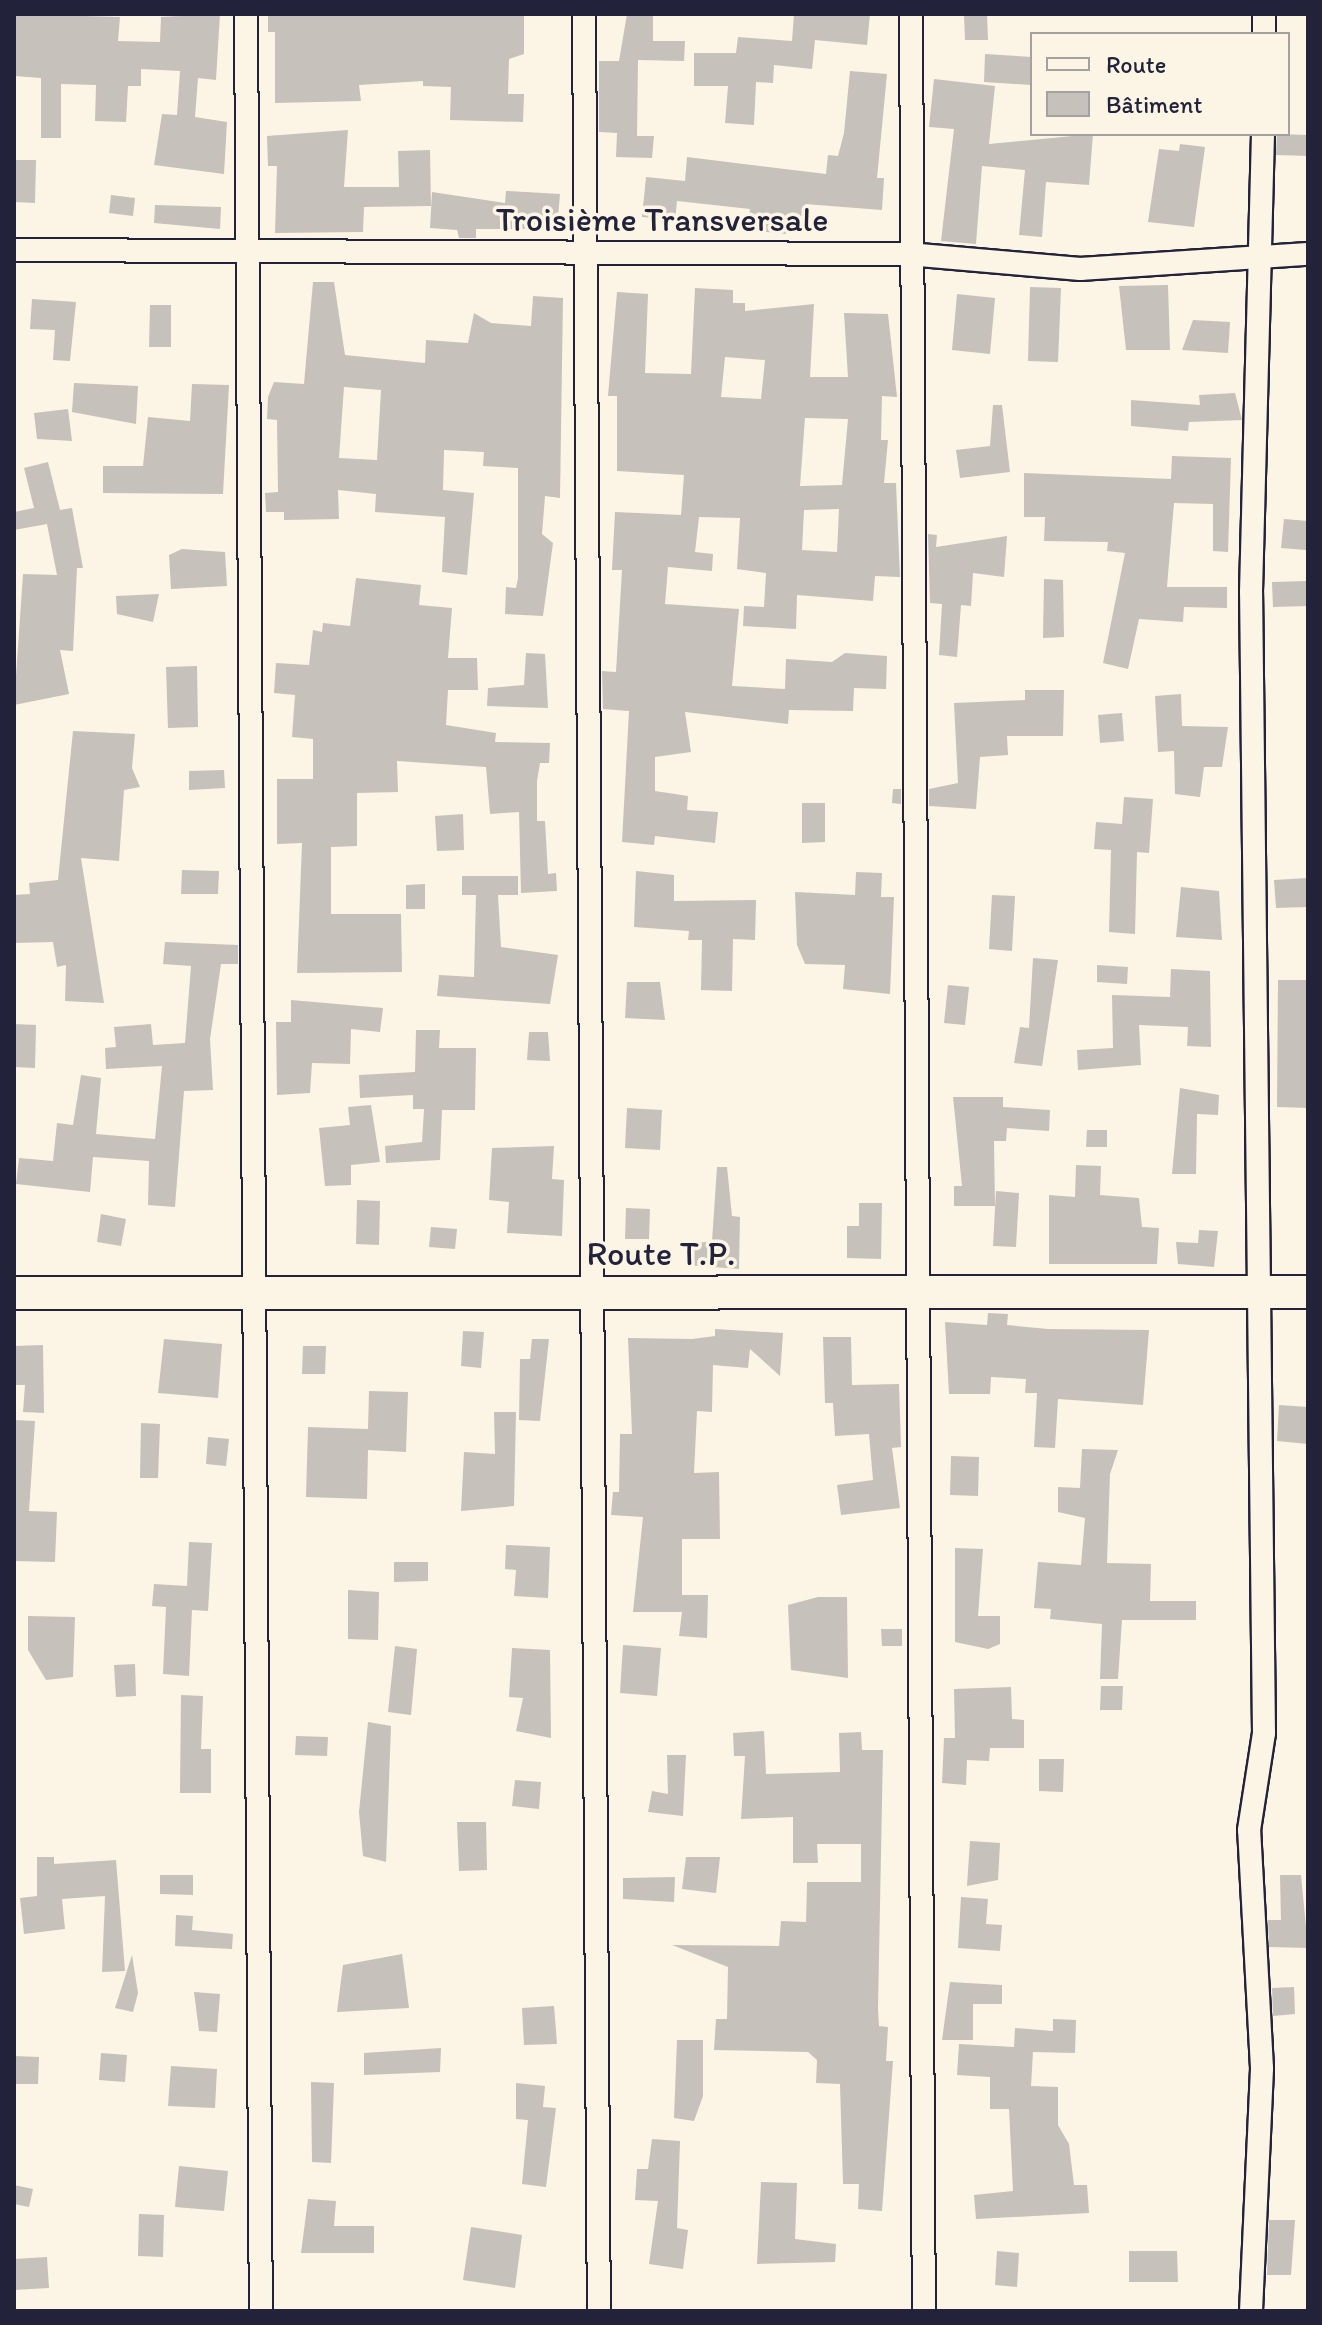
<!DOCTYPE html>
<meta charset="utf-8">
<style>
body{margin:0}
#map{position:relative;width:1322px;height:2325px;overflow:hidden;background:#fcf5e5;font-family:Itim,sans-serif}
div>[style]{position:absolute}
[style*='--x']{left:calc(var(--x)*1px);top:calc(var(--y)*1px);width:calc(var(--w)*1px);rotate:calc(var(--a)*1deg)}
.building>*{inset:0;background:#c6c1bb}
.roads{filter:drop-shadow(2px 0 #22223b) drop-shadow(-2px 0 #22223b) drop-shadow(0 2px #22223b) drop-shadow(0 -2px #22223b)}
.street>*{height:22px;margin:-11px;padding:0 11px;transform-origin:11px;border-radius:11px;background:#fcf5e5}
.secondary>*{height:32px;margin:-16px;padding:0 16px;transform-origin:16px;border-radius:16px;background:#fcf5e5}
span{translate:-50% -50%;white-space:nowrap;text-align:center;line-height:1.15;-webkit-text-stroke:7px #fcf5e5;paint-order:stroke}
.street-label{font-size:34px;color:#22223b}
.frame{position:absolute;inset:0;border:16px solid #22223b;pointer-events:none}
.legend{position:absolute;left:1030px;top:32px;width:260px;height:104px;box-sizing:border-box;background:#fcf5e5;border:2px solid #a5a1a1;margin:0;padding:10px 14px;list-style:none;font-size:24px;color:#22223b}
.legend li{display:flex;align-items:center;gap:16px;height:40px}
.legend b{width:40px;border:2px solid #a5a1a1}
</style>
<div id="map">
<div class="building">
<div style="clip-path:polygon(14px 14px,120px 17px,118px 41px,160px 42px,161px 17px,220px 14px,216px 80px,198px 78px,195px 117px,227px 122px,224px 174px,154px 165px,162px 114px,177px 115px,180px 71px,141px 69px,141px 86px,128px 86px,126px 122px,95px 121px,96px 85px,61px 84px,61px 138px,41px 138px,41px 78px,14px 76px)"></div>
<div style="clip-path:polygon(268px 14px,524px 14px,524px 54px,509px 59px,508px 94px,524px 94px,523px 122px,450px 120px,451px 87px,423px 86px,423px 81px,359px 85px,361px 101px,275px 103px,275px 32px,268px 32px)"></div>
<div style="clip-path:polygon(627px 14px,653px 14px,653px 41px,685px 41px,684px 61px,638px 60px,637px 136px,654px 136px,652px 158px,616px 157px,617px 133px,599px 132px,599px 61px,619px 61px)"></div>
<div style="clip-path:polygon(794px 14px,870px 14px,867px 45px,815px 40px,812px 69px,774px 65px,773px 83px,756px 82px,754px 125px,725px 123px,728px 86px,694px 86px,694px 53px,736px 53px,738px 37px,792px 41px)"></div>
<div style="clip-path:polygon(987px 14px,988px 40px,965px 40px,964px 15px)"></div>
<div style="clip-path:polygon(985px 54px,1032px 57px,1031px 85px,984px 82px)"></div>
<div style="clip-path:polygon(850px 71px,887px 74px,877px 178px,884px 178px,882px 210px,805px 204px,803px 217px,788px 216px,786px 234px,747px 230px,750px 209px,677px 201px,675px 220px,642px 217px,646px 177px,685px 181px,687px 157px,826px 174px,828px 155px,838px 156px,844px 133px)"></div>
<div style="clip-path:polygon(934px 79px,995px 86px,989px 144px,1093px 134px,1089px 185px,1046px 182px,1042px 237px,1019px 235px,1025px 170px,982px 166px,976px 244px,941px 241px,954px 129px,929px 127px)"></div>
<div style="clip-path:polygon(348px 130px,344px 187px,399px 187px,398px 151px,430px 150px,431px 206px,364px 207px,363px 232px,275px 233px,277px 166px,268px 166px,267px 136px)"></div>
<div style="clip-path:polygon(1277px 134px,1308px 135px,1308px 156px,1276px 155px)"></div>
<div style="clip-path:polygon(1180px 144px,1205px 147px,1194px 227px,1148px 222px,1159px 149px,1179px 151px)"></div>
<div style="clip-path:polygon(14px 160px,36px 160px,35px 203px,14px 202px)"></div>
<div style="clip-path:polygon(506px 191px,560px 194px,557px 229px,476px 229px,476px 238px,459px 238px,457px 230px,430px 228px,432px 192px,505px 203px)"></div>
<div style="clip-path:polygon(111px 195px,135px 198px,133px 216px,109px 213px)"></div>
<div style="clip-path:polygon(155px 205px,221px 207px,220px 229px,154px 223px)"></div>
<div style="clip-path:polygon(evenodd,313px 282px,334px 282px,345px 355px,425px 363px,426px 340px,468px 343px,474px 313px,491px 323px,531px 326px,533px 296px,563px 298px,560px 498px,545px 496px,542px 534px,553px 543px,543px 616px,505px 614px,506px 587px,516px 588px,518px 578px,518px 468px,483px 466px,484px 452px,444px 450px,443px 490px,474px 493px,467px 575px,442px 572px,445px 517px,375px 512px,376px 494px,338px 490px,339px 519px,284px 520px,284px 512px,266px 512px,265px 493px,278px 492px,277px 420px,267px 419px,268px 397px,274px 382px,304px 384px,313px 282px,344px 387px,381px 390px,377px 460px,339px 458px,344px 387px)"></div>
<div style="clip-path:polygon(1168px 285px,1170px 350px,1126px 350px,1119px 286px)"></div>
<div style="clip-path:polygon(1030px 287px,1061px 288px,1058px 362px,1028px 361px)"></div>
<div style="clip-path:polygon(evenodd,695px 288px,733px 290px,733px 303px,745px 303px,745px 311px,814px 304px,810px 377px,848px 377px,844px 313px,888px 314px,897px 397px,882px 396px,881px 440px,888px 440px,884px 483px,896px 483px,900px 577px,875px 576px,873px 601px,797px 595px,796px 629px,743px 626px,744px 606px,764px 607px,766px 573px,737px 569px,740px 518px,699px 517px,695px 552px,713px 554px,712px 571px,668px 567px,665px 604px,739px 609px,732px 686px,785px 689px,786px 659px,832px 662px,845px 653px,887px 656px,886px 689px,854px 688px,853px 711px,789px 710px,788px 724px,685px 712px,691px 752px,655px 757px,655px 791px,688px 796px,687px 810px,718px 812px,715px 843px,655px 836px,654px 845px,622px 842px,629px 711px,603px 709px,602px 671px,616px 672px,622px 570px,612px 570px,615px 512px,681px 515px,684px 475px,617px 471px,617px 396px,608px 396px,617px 292px,648px 294px,645px 373px,691px 374px,695px 288px,725px 357px,765px 360px,761px 399px,721px 397px,725px 357px,695px 288px,805px 418px,848px 419px,842px 485px,800px 486px,805px 418px,695px 288px,839px 509px,837px 552px,802px 550px,804px 510px,839px 509px)"></div>
<div style="clip-path:polygon(957px 294px,995px 298px,990px 354px,952px 350px)"></div>
<div style="clip-path:polygon(32px 299px,76px 302px,70px 361px,53px 360px,55px 330px,30px 329px)"></div>
<div style="clip-path:polygon(150px 305px,171px 305px,171px 347px,149px 347px)"></div>
<div style="clip-path:polygon(1193px 320px,1230px 322px,1228px 353px,1182px 350px)"></div>
<div style="clip-path:polygon(74px 383px,138px 386px,136px 424px,72px 412px)"></div>
<div style="clip-path:polygon(192px 384px,229px 385px,223px 494px,103px 493px,103px 466px,143px 466px,148px 417px,190px 421px)"></div>
<div style="clip-path:polygon(1235px 393px,1242px 420px,1189px 422px,1188px 431px,1131px 426px,1131px 400px,1200px 405px,1199px 395px)"></div>
<div style="clip-path:polygon(993px 405px,1002px 405px,1010px 472px,960px 478px,956px 450px,990px 446px)"></div>
<div style="clip-path:polygon(68px 409px,72px 441px,37px 439px,34px 413px)"></div>
<div style="clip-path:polygon(1172px 456px,1231px 458px,1228px 552px,1213px 551px,1213px 504px,1174px 503px,1167px 587px,1227px 587px,1227px 608px,1184px 607px,1183px 622px,1139px 619px,1128px 669px,1103px 663px,1125px 553px,1107px 551px,1108px 542px,1044px 541px,1045px 517px,1024px 517px,1024px 473px,1171px 479px)"></div>
<div style="clip-path:polygon(48px 462px,60px 510px,72px 508px,83px 568px,77px 568px,73px 651px,60px 650px,69px 694px,14px 705px,23px 574px,57px 575px,47px 524px,14px 530px,14px 512px,34px 508px,24px 468px)"></div>
<div style="clip-path:polygon(1284px 519px,1308px 521px,1306px 550px,1281px 548px)"></div>
<div style="clip-path:polygon(928px 534px,937px 535px,936px 547px,1007px 536px,1004px 577px,973px 573px,971px 606px,961px 605px,957px 657px,939px 655px,942px 604px,930px 603px)"></div>
<div style="clip-path:polygon(182px 549px,225px 552px,227px 586px,171px 589px,169px 555px)"></div>
<div style="clip-path:polygon(356px 578px,421px 585px,419px 605px,452px 608px,448px 658px,477px 658px,478px 690px,448px 690px,446px 725px,496px 733px,495px 742px,550px 743px,549px 763px,540px 763px,537px 781px,537px 821px,545px 821px,548px 874px,556px 873px,557px 891px,521px 893px,519px 812px,490px 814px,486px 767px,397px 761px,398px 792px,357px 793px,357px 846px,331px 847px,331px 914px,401px 914px,402px 972px,297px 973px,302px 843px,277px 844px,277px 779px,313px 779px,313px 739px,292px 737px,295px 695px,274px 693px,276px 663px,309px 665px,313px 630px,322px 632px,323px 623px,350px 626px)"></div>
<div style="clip-path:polygon(1044px 579px,1063px 580px,1064px 637px,1043px 638px)"></div>
<div style="clip-path:polygon(1308px 581px,1308px 606px,1273px 607px,1272px 582px)"></div>
<div style="clip-path:polygon(159px 594px,153px 622px,117px 614px,116px 596px)"></div>
<div style="clip-path:polygon(526px 653px,545px 654px,548px 708px,487px 706px,488px 688px,524px 685px)"></div>
<div style="clip-path:polygon(197px 666px,198px 727px,168px 728px,166px 667px)"></div>
<div style="clip-path:polygon(1025px 690px,1064px 690px,1063px 736px,1007px 736px,1008px 755px,980px 757px,976px 809px,929px 806px,929px 789px,958px 783px,954px 703px,1025px 700px)"></div>
<div style="clip-path:polygon(1181px 694px,1182px 726px,1228px 727px,1222px 767px,1204px 767px,1200px 797px,1175px 794px,1174px 751px,1158px 752px,1155px 696px)"></div>
<div style="clip-path:polygon(1122px 713px,1124px 741px,1100px 743px,1098px 715px)"></div>
<div style="clip-path:polygon(73px 731px,135px 734px,132px 768px,140px 787px,124px 790px,119px 861px,81px 858px,104px 1003px,65px 1001px,66px 965px,57px 967px,53px 942px,14px 943px,14px 895px,30px 894px,29px 883px,58px 880px)"></div>
<div style="clip-path:polygon(224px 770px,225px 788px,189px 790px,189px 771px)"></div>
<div style="clip-path:polygon(893px 789px,901px 789px,901px 804px,892px 803px)"></div>
<div style="clip-path:polygon(1124px 797px,1153px 799px,1149px 853px,1137px 852px,1135px 934px,1109px 932px,1111px 850px,1094px 849px,1096px 822px,1122px 824px)"></div>
<div style="clip-path:polygon(802px 803px,825px 803px,825px 842px,802px 843px)"></div>
<div style="clip-path:polygon(463px 814px,464px 850px,437px 851px,435px 816px)"></div>
<div style="clip-path:polygon(182px 870px,219px 871px,218px 894px,181px 894px)"></div>
<div style="clip-path:polygon(636px 871px,674px 875px,674px 901px,756px 900px,755px 940px,733px 939px,732px 991px,701px 990px,702px 940px,688px 940px,689px 931px,634px 927px)"></div>
<div style="clip-path:polygon(856px 872px,882px 873px,881px 897px,894px 897px,890px 994px,843px 989px,845px 965px,805px 964px,797px 945px,795px 892px,855px 895px)"></div>
<div style="clip-path:polygon(462px 876px,518px 876px,518px 895px,498px 895px,501px 947px,558px 955px,550px 1004px,437px 996px,439px 975px,474px 977px,476px 895px,462px 895px)"></div>
<div style="clip-path:polygon(1308px 878px,1308px 907px,1276px 908px,1274px 880px)"></div>
<div style="clip-path:polygon(425px 884px,425px 909px,406px 909px,406px 885px)"></div>
<div style="clip-path:polygon(1181px 887px,1219px 891px,1222px 940px,1176px 937px)"></div>
<div style="clip-path:polygon(992px 895px,1015px 896px,1012px 951px,989px 949px)"></div>
<div style="clip-path:polygon(165px 942px,238px 945px,238px 964px,221px 964px,210px 1039px,213px 1090px,184px 1091px,175px 1207px,148px 1205px,149px 1161px,93px 1157px,90px 1192px,16px 1184px,19px 1158px,53px 1161px,57px 1123px,73px 1125px,81px 1075px,101px 1078px,96px 1134px,155px 1139px,162px 1066px,106px 1069px,105px 1048px,116px 1047px,114px 1027px,151px 1024px,153px 1045px,185px 1043px,191px 966px,163px 964px)"></div>
<div style="clip-path:polygon(1033px 958px,1058px 960px,1042px 1066px,1014px 1063px,1020px 1027px,1029px 1028px)"></div>
<div style="clip-path:polygon(1097px 965px,1128px 967px,1127px 984px,1097px 982px)"></div>
<div style="clip-path:polygon(1171px 969px,1210px 971px,1211px 1047px,1187px 1046px,1188px 1027px,1139px 1025px,1141px 1065px,1078px 1070px,1077px 1050px,1113px 1048px,1112px 995px,1170px 997px)"></div>
<div style="clip-path:polygon(1278px 980px,1308px 980px,1308px 1108px,1277px 1107px)"></div>
<div style="clip-path:polygon(627px 982px,660px 982px,665px 1020px,625px 1018px)"></div>
<div style="clip-path:polygon(948px 985px,969px 987px,965px 1025px,944px 1023px)"></div>
<div style="clip-path:polygon(291px 1000px,383px 1008px,380px 1032px,351px 1029px,350px 1064px,312px 1063px,310px 1093px,277px 1095px,276px 1022px,291px 1022px)"></div>
<div style="clip-path:polygon(14px 1024px,36px 1025px,35px 1068px,14px 1067px)"></div>
<div style="clip-path:polygon(416px 1030px,440px 1030px,439px 1048px,476px 1048px,475px 1110px,442px 1110px,440px 1160px,386px 1163px,385px 1146px,422px 1142px,424px 1109px,413px 1109px,413px 1095px,360px 1098px,359px 1075px,415px 1072px)"></div>
<div style="clip-path:polygon(529px 1032px,548px 1032px,550px 1061px,527px 1060px)"></div>
<div style="clip-path:polygon(1180px 1088px,1219px 1095px,1218px 1115px,1197px 1114px,1196px 1174px,1172px 1174px)"></div>
<div style="clip-path:polygon(953px 1097px,1003px 1097px,1003px 1107px,1050px 1110px,1049px 1131px,1007px 1128px,1006px 1141px,994px 1141px,995px 1206px,954px 1206px,954px 1186px,962px 1186px)"></div>
<div style="clip-path:polygon(371px 1105px,380px 1162px,351px 1165px,351px 1185px,325px 1186px,319px 1128px,350px 1125px,348px 1107px)"></div>
<div style="clip-path:polygon(627px 1108px,662px 1110px,660px 1150px,625px 1148px)"></div>
<div style="clip-path:polygon(1087px 1130px,1107px 1130px,1107px 1147px,1086px 1147px)"></div>
<div style="clip-path:polygon(554px 1146px,552px 1179px,564px 1180px,562px 1236px,507px 1233px,509px 1202px,489px 1200px,492px 1148px)"></div>
<div style="clip-path:polygon(1076px 1165px,1101px 1166px,1100px 1195px,1139px 1198px,1142px 1227px,1159px 1228px,1157px 1264px,1049px 1264px,1049px 1195px,1075px 1197px)"></div>
<div style="clip-path:polygon(717px 1167px,727px 1167px,732px 1216px,740px 1217px,739px 1269px,688px 1265px,690px 1244px,712px 1241px)"></div>
<div style="clip-path:polygon(996px 1191px,1019px 1193px,1016px 1247px,993px 1246px)"></div>
<div style="clip-path:polygon(357px 1200px,380px 1201px,379px 1245px,356px 1244px)"></div>
<div style="clip-path:polygon(859px 1203px,882px 1203px,881px 1259px,847px 1258px,847px 1226px,859px 1226px)"></div>
<div style="clip-path:polygon(626px 1208px,650px 1209px,649px 1239px,625px 1239px)"></div>
<div style="clip-path:polygon(101px 1214px,126px 1219px,121px 1246px,97px 1242px)"></div>
<div style="clip-path:polygon(431px 1227px,457px 1229px,455px 1249px,429px 1247px)"></div>
<div style="clip-path:polygon(1199px 1230px,1218px 1231px,1214px 1267px,1178px 1264px,1176px 1242px,1198px 1243px)"></div>
<div style="clip-path:polygon(988px 1313px,1008px 1314px,1007px 1325px,1048px 1329px,1149px 1330px,1143px 1405px,1058px 1399px,1055px 1448px,1034px 1447px,1037px 1393px,1025px 1393px,1026px 1379px,991px 1377px,990px 1394px,949px 1394px,945px 1322px,987px 1325px)"></div>
<div style="clip-path:polygon(715px 1329px,783px 1333px,780px 1376px,750px 1349px,748px 1368px,713px 1365px,712px 1412px,697px 1411px,694px 1473px,719px 1472px,720px 1539px,682px 1539px,682px 1595px,708px 1595px,707px 1638px,679px 1636px,682px 1612px,633px 1612px,643px 1517px,611px 1515px,613px 1492px,619px 1492px,620px 1434px,632px 1434px,628px 1338px,692px 1339px,715px 1336px)"></div>
<div style="clip-path:polygon(463px 1331px,484px 1332px,481px 1368px,461px 1366px)"></div>
<div style="clip-path:polygon(823px 1337px,851px 1337px,852px 1385px,899px 1384px,901px 1447px,892px 1448px,900px 1508px,841px 1515px,837px 1485px,873px 1480px,869px 1434px,835px 1436px,833px 1403px,825px 1403px)"></div>
<div style="clip-path:polygon(164px 1339px,222px 1344px,218px 1398px,158px 1393px)"></div>
<div style="clip-path:polygon(532px 1339px,549px 1339px,540px 1421px,519px 1420px,520px 1359px,530px 1359px)"></div>
<div style="clip-path:polygon(43px 1345px,44px 1413px,23px 1412px,25px 1385px,14px 1385px,14px 1346px)"></div>
<div style="clip-path:polygon(303px 1346px,326px 1346px,325px 1374px,302px 1374px)"></div>
<div style="clip-path:polygon(369px 1391px,408px 1392px,406px 1452px,368px 1450px,367px 1499px,306px 1497px,308px 1427px,368px 1429px)"></div>
<div style="clip-path:polygon(1279px 1405px,1308px 1407px,1308px 1444px,1277px 1441px)"></div>
<div style="clip-path:polygon(494px 1412px,516px 1412px,514px 1506px,461px 1511px,464px 1452px,495px 1454px)"></div>
<div style="clip-path:polygon(14px 1420px,35px 1421px,29px 1511px,57px 1512px,55px 1562px,14px 1561px)"></div>
<div style="clip-path:polygon(141px 1423px,160px 1424px,158px 1478px,140px 1478px)"></div>
<div style="clip-path:polygon(208px 1437px,229px 1439px,226px 1466px,206px 1464px)"></div>
<div style="clip-path:polygon(1082px 1449px,1118px 1450px,1110px 1474px,1107px 1563px,1151px 1564px,1150px 1601px,1196px 1601px,1196px 1620px,1122px 1620px,1118px 1679px,1100px 1679px,1102px 1624px,1050px 1619px,1051px 1609px,1034px 1608px,1038px 1562px,1081px 1565px,1085px 1518px,1058px 1512px,1058px 1487px,1080px 1488px)"></div>
<div style="clip-path:polygon(951px 1456px,979px 1457px,978px 1496px,950px 1495px)"></div>
<div style="clip-path:polygon(189px 1542px,212px 1543px,208px 1611px,192px 1610px,189px 1676px,163px 1674px,166px 1607px,152px 1606px,154px 1584px,187px 1586px)"></div>
<div style="clip-path:polygon(506px 1545px,550px 1547px,548px 1598px,514px 1596px,516px 1570px,505px 1569px)"></div>
<div style="clip-path:polygon(955px 1548px,983px 1549px,978px 1616px,1000px 1616px,1000px 1644px,988px 1649px,955px 1642px)"></div>
<div style="clip-path:polygon(394px 1562px,428px 1562px,428px 1581px,394px 1582px)"></div>
<div style="clip-path:polygon(348px 1590px,379px 1592px,378px 1640px,348px 1639px)"></div>
<div style="clip-path:polygon(818px 1597px,847px 1597px,848px 1678px,791px 1670px,788px 1605px)"></div>
<div style="clip-path:polygon(28px 1616px,75px 1617px,73px 1677px,46px 1680px,28px 1650px)"></div>
<div style="clip-path:polygon(881px 1629px,902px 1629px,902px 1646px,882px 1646px)"></div>
<div style="clip-path:polygon(623px 1645px,661px 1648px,657px 1696px,620px 1693px)"></div>
<div style="clip-path:polygon(395px 1646px,417px 1649px,411px 1715px,388px 1712px)"></div>
<div style="clip-path:polygon(512px 1648px,550px 1650px,551px 1738px,516px 1731px,523px 1698px,509px 1697px)"></div>
<div style="clip-path:polygon(135px 1664px,136px 1696px,116px 1697px,114px 1665px)"></div>
<div style="clip-path:polygon(1101px 1686px,1123px 1686px,1122px 1710px,1100px 1710px)"></div>
<div style="clip-path:polygon(1011px 1687px,1012px 1719px,1024px 1720px,1024px 1748px,990px 1748px,989px 1761px,967px 1760px,966px 1785px,942px 1783px,944px 1738px,955px 1738px,954px 1689px)"></div>
<div style="clip-path:polygon(181px 1695px,203px 1696px,201px 1749px,211px 1749px,211px 1793px,180px 1793px)"></div>
<div style="clip-path:polygon(368px 1722px,391px 1726px,386px 1862px,363px 1856px,359px 1812px)"></div>
<div style="clip-path:polygon(764px 1731px,766px 1774px,840px 1772px,839px 1733px,861px 1732px,862px 1750px,883px 1750px,878px 2009px,879px 2026px,888px 2027px,886px 2061px,893px 2061px,882px 2211px,858px 2209px,859px 2184px,843px 2184px,840px 2084px,816px 2083px,817px 2060px,808px 2052px,714px 2050px,716px 2019px,727px 2019px,728px 1967px,672px 1945px,779px 1946px,781px 1921px,806px 1922px,807px 1882px,861px 1882px,861px 1844px,817px 1844px,818px 1863px,793px 1863px,793px 1817px,741px 1819px,745px 1756px,734px 1756px,733px 1733px)"></div>
<div style="clip-path:polygon(296px 1736px,328px 1737px,327px 1756px,295px 1755px)"></div>
<div style="clip-path:polygon(667px 1755px,686px 1755px,683px 1816px,648px 1812px,652px 1791px,668px 1794px)"></div>
<div style="clip-path:polygon(1039px 1759px,1064px 1759px,1063px 1792px,1039px 1791px)"></div>
<div style="clip-path:polygon(515px 1780px,541px 1782px,539px 1809px,512px 1806px)"></div>
<div style="clip-path:polygon(457px 1822px,486px 1822px,487px 1870px,459px 1871px)"></div>
<div style="clip-path:polygon(970px 1841px,1000px 1843px,998px 1880px,967px 1886px)"></div>
<div style="clip-path:polygon(37px 1857px,54px 1857px,54px 1864px,116px 1860px,125px 1971px,102px 1972px,105px 1896px,62px 1899px,65px 1929px,24px 1934px,20px 1898px,37px 1896px)"></div>
<div style="clip-path:polygon(686px 1857px,720px 1857px,716px 1893px,682px 1889px)"></div>
<div style="clip-path:polygon(160px 1875px,193px 1875px,193px 1895px,160px 1894px)"></div>
<div style="clip-path:polygon(1280px 1875px,1301px 1875px,1308px 1948px,1269px 1947px,1268px 1920px,1281px 1920px)"></div>
<div style="clip-path:polygon(675px 1877px,674px 1902px,623px 1899px,623px 1878px)"></div>
<div style="clip-path:polygon(961px 1897px,988px 1899px,986px 1924px,1002px 1925px,1000px 1951px,958px 1948px)"></div>
<div style="clip-path:polygon(176px 1915px,193px 1916px,192px 1930px,233px 1934px,232px 1949px,175px 1946px)"></div>
<div style="clip-path:polygon(402px 1954px,409px 2008px,337px 2012px,343px 1965px)"></div>
<div style="clip-path:polygon(132px 1955px,138px 1993px,133px 2012px,115px 2008px)"></div>
<div style="clip-path:polygon(950px 1982px,1002px 1985px,1002px 2004px,973px 2004px,973px 2040px,942px 2040px)"></div>
<div style="clip-path:polygon(1294px 1987px,1295px 2014px,1273px 2016px,1272px 1988px)"></div>
<div style="clip-path:polygon(194px 1992px,220px 1994px,217px 2032px,199px 2031px)"></div>
<div style="clip-path:polygon(554px 2006px,557px 2044px,524px 2045px,522px 2008px)"></div>
<div style="clip-path:polygon(1053px 2019px,1076px 2020px,1075px 2053px,1033px 2052px,1031px 2086px,1058px 2087px,1058px 2125px,1069px 2144px,1074px 2185px,1087px 2185px,1089px 2213px,976px 2219px,974px 2195px,1013px 2191px,1009px 2109px,990px 2109px,990px 2077px,957px 2075px,959px 2044px,1014px 2047px,1015px 2028px,1053px 2031px)"></div>
<div style="clip-path:polygon(677px 2040px,703px 2040px,703px 2096px,694px 2121px,674px 2118px)"></div>
<div style="clip-path:polygon(441px 2048px,440px 2072px,364px 2075px,364px 2053px)"></div>
<div style="clip-path:polygon(101px 2053px,127px 2055px,125px 2082px,99px 2080px)"></div>
<div style="clip-path:polygon(14px 2056px,39px 2057px,38px 2084px,14px 2084px)"></div>
<div style="clip-path:polygon(171px 2066px,217px 2069px,215px 2108px,168px 2106px)"></div>
<div style="clip-path:polygon(311px 2082px,334px 2083px,331px 2163px,312px 2162px)"></div>
<div style="clip-path:polygon(516px 2083px,545px 2086px,543px 2107px,556px 2108px,546px 2187px,522px 2184px,528px 2120px,516px 2119px)"></div>
<div style="clip-path:polygon(652px 2139px,680px 2141px,677px 2228px,688px 2230px,683px 2269px,649px 2264px,658px 2201px,635px 2200px,637px 2169px,648px 2169px)"></div>
<div style="clip-path:polygon(179px 2166px,228px 2171px,224px 2211px,175px 2207px)"></div>
<div style="clip-path:polygon(761px 2182px,797px 2183px,795px 2239px,836px 2244px,835px 2262px,757px 2264px)"></div>
<div style="clip-path:polygon(14px 2185px,33px 2189px,29px 2207px,14px 2204px)"></div>
<div style="clip-path:polygon(308px 2199px,336px 2201px,334px 2226px,374px 2226px,374px 2253px,301px 2253px)"></div>
<div style="clip-path:polygon(139px 2214px,164px 2215px,163px 2257px,138px 2256px)"></div>
<div style="clip-path:polygon(1269px 2220px,1295px 2220px,1291px 2275px,1267px 2275px)"></div>
<div style="clip-path:polygon(471px 2227px,522px 2235px,515px 2288px,463px 2280px)"></div>
<div style="clip-path:polygon(997px 2251px,1019px 2253px,1017px 2287px,995px 2285px)"></div>
<div style="clip-path:polygon(1129px 2251px,1177px 2251px,1178px 2282px,1129px 2282px)"></div>
<div style="clip-path:polygon(47px 2257px,49px 2288px,14px 2290px,14px 2259px)"></div>
</div>
<div class="roads">
<div class="street">
<div style="--x:246;--y:14;--w:2297;--a:89.63"></div>
<div style="--x:584;--y:14;--w:2297;--a:89.63"></div>
<div style="--x:911;--y:14;--w:2297;--a:89.68"></div>
<div style="--x:1264;--y:34;--w:20;--a:-90"></div>
<div style="--x:14;--y:250;--w:894;--a:0.26"></div>
<div style="--x:908;--y:254;--w:173;--a:5"></div>
<div style="--x:1080;--y:269;--w:228;--a:-3.8"></div>
<div style="--x:1251;--y:2311;--w:243;--a:-87.4"></div>
<div style="--x:1262;--y:2068;--w:238;--a:-93.1"></div>
<div style="--x:1249;--y:1830;--w:98;--a:-81.2"></div>
<div style="--x:1264;--y:1733;--w:1141;--a:-90.65"></div>
<div style="--x:1251;--y:592;--w:458;--a:-88.5"></div>
</div>
<div class="secondary">
<div style="--x:14;--y:1293;--w:1294;--a:-0.04"></div>
</div>
</div>
<div class="street-label">
<span style="left:662px;top:220px">Troisième Transversale</span>
<span style="left:661px;top:1254px">Route T.P.</span>
</div>
<div class="frame"></div>
<ul class="legend">
<li><b style="height:10px;background:#fcf5e5"></b>Route</li>
<li><b style="height:22px;background:#c6c1bb"></b>Bâtiment</li>
</ul>
</div>
